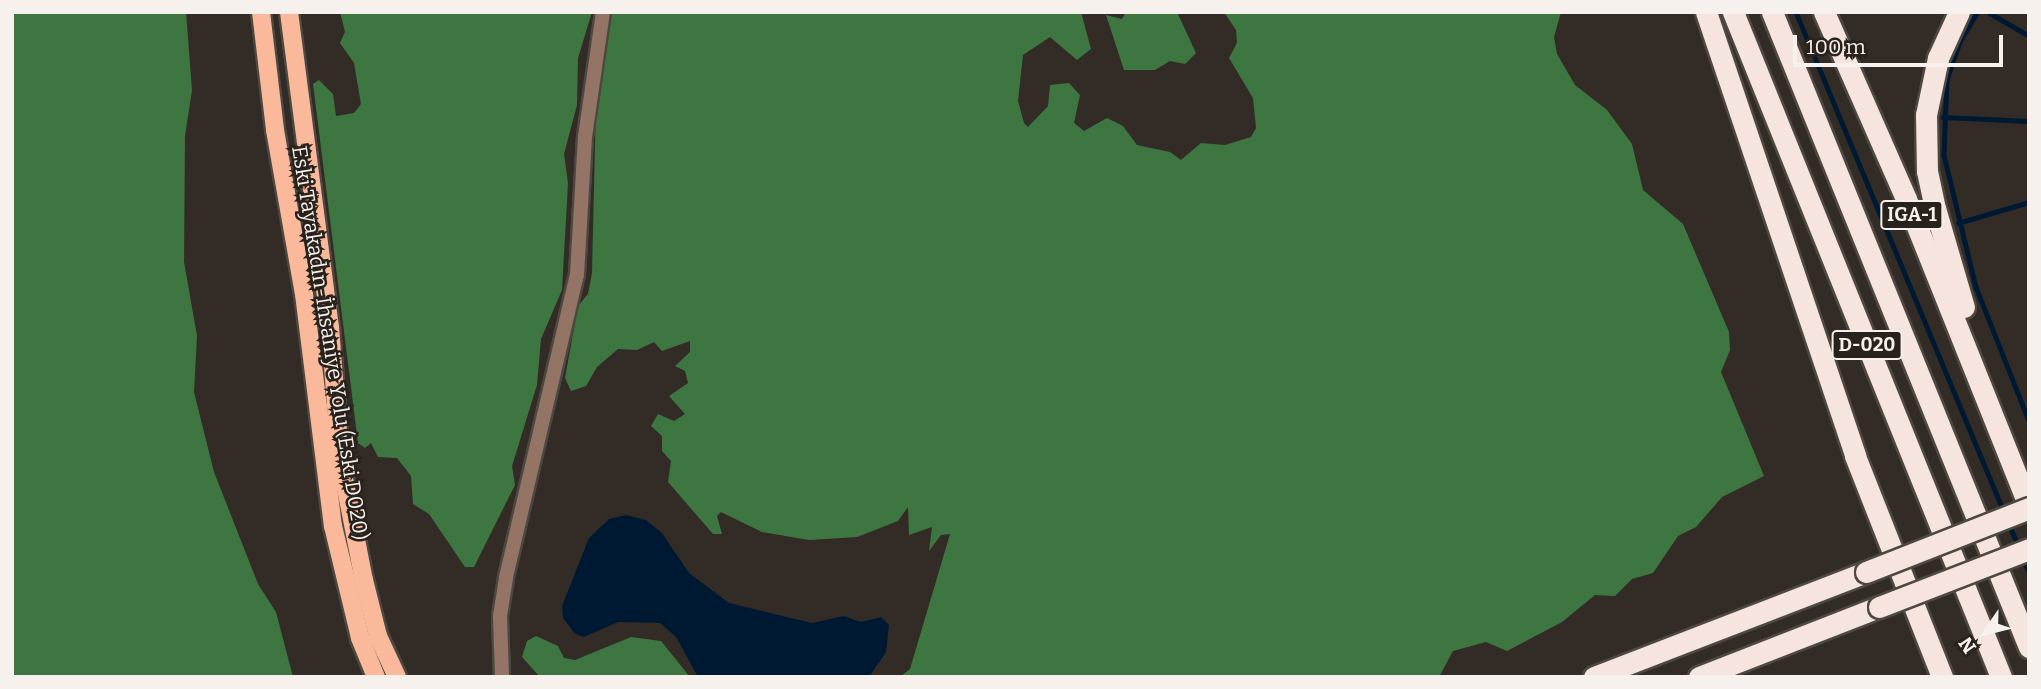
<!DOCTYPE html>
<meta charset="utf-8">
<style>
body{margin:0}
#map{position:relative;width:2041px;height:689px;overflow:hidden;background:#332c26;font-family:Bitter,serif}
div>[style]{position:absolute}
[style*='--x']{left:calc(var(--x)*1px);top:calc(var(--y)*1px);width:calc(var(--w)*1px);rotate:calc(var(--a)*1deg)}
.forest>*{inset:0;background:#3e7641}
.water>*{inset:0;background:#001932}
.stream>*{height:4.5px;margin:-2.25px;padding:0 2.25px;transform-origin:2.25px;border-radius:2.25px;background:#001932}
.roads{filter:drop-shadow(2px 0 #4e4842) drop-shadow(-2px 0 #4e4842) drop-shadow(0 2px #4e4842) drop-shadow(0 -2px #4e4842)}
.street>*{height:14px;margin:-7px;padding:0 7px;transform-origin:7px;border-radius:7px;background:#937465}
.primary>*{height:18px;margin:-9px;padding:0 9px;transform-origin:9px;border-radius:9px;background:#f9b99a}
.highway>*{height:21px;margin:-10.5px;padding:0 10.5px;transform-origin:10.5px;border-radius:10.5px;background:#f5e5de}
.bridges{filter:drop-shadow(2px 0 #4e4842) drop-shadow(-2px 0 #4e4842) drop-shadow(0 2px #4e4842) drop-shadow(0 -2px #4e4842)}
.highway-bridge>*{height:21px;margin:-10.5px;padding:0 10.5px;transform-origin:10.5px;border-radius:10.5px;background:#f5e5de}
span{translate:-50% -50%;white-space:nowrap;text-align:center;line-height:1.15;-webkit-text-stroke:5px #29221c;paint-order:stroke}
.shield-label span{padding:2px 5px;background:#29221c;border:2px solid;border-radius:5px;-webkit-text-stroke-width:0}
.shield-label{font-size:19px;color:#f6f1ed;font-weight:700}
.street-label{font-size:21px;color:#f6f1ed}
.frame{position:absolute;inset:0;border:14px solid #f6f1ed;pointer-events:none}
.north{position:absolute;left:1950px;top:598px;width:70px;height:70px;-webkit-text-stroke:5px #29221c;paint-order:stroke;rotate:235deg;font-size:19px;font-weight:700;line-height:28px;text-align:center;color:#f6f1ed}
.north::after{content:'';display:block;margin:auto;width:24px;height:32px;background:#f6f1ed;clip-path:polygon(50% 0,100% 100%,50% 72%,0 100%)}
.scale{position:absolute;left:1793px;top:35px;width:210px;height:32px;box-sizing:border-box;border:4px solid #f6f1ed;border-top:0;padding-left:9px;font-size:21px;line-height:24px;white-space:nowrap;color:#f6f1ed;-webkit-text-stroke:5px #29221c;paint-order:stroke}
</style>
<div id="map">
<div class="forest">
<div style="clip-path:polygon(12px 12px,186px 12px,192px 90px,185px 136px,184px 262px,197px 336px,194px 392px,214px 472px,258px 584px,276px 612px,293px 677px,12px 677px)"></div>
<div style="clip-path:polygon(340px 12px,592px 12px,578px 58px,577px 105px,564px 154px,568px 183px,562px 290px,541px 339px,537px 385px,512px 466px,515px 485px,474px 567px,465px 567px,429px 514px,413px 504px,411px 476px,397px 458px,378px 457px,371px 443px,365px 448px,358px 443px,313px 84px,319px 80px,333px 94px,336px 116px,354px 113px,361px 104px,354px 63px,340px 43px,345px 32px)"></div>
<div style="clip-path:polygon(612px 12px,1081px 12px,1091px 49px,1077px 60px,1050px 37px,1023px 55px,1018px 101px,1024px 123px,1028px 127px,1048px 106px,1050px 85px,1069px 83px,1080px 95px,1074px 123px,1084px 131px,1107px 118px,1123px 126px,1137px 145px,1170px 152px,1181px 160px,1201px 143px,1225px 145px,1251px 137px,1256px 128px,1253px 98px,1229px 58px,1237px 43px,1236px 30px,1224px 12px,1561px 12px,1554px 37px,1557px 54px,1575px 85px,1607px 110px,1632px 144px,1643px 190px,1683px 224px,1729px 332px,1730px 350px,1721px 372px,1764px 476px,1722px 497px,1696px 527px,1678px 536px,1653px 573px,1632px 579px,1615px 596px,1595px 595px,1562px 622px,1507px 651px,1486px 642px,1453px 651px,1439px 677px,900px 677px,910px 669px,950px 534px,941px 535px,929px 551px,932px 527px,909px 535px,908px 507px,898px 521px,857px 537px,809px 540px,762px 532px,721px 512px,717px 516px,722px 534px,713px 534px,668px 482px,671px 461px,662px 451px,662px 436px,651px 426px,658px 414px,674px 421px,685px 414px,669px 396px,688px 383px,685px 371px,675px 366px,690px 352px,690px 341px,662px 351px,654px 342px,637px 350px,618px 349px,597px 367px,586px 386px,571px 391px,565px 378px,578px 306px,588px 294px,592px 273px,596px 103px)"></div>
<div style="clip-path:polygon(1126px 12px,1177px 12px,1196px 53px,1185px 64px,1170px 61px,1155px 70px,1124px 70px,1106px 15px,1122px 19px)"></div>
<div style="clip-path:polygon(536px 636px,558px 646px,564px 658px,575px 660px,631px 637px,661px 641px,690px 677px,540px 677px,522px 657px,527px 641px)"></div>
</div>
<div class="water">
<div style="clip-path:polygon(626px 515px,646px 520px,662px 533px,689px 573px,729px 603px,812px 623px,844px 616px,861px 622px,881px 617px,889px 625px,886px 652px,869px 677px,698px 677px,676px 637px,660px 623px,618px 622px,584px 637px,575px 634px,563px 618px,562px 606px,589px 538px,609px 519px)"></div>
</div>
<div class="stream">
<div style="--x:1796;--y:12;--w:542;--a:67.41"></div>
<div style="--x:1978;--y:12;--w:35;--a:121"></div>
<div style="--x:1960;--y:42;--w:40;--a:108.9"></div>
<div style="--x:1947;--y:80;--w:75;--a:92.3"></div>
<div style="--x:1944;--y:155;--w:136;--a:76.4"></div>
<div style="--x:1976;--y:287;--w:144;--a:68.4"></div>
<div style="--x:1988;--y:12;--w:48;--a:30.3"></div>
<div style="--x:1943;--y:117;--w:86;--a:2.7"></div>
<div style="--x:1958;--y:223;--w:74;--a:-16.5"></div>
<div style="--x:2009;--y:524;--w:26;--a:67"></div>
<div style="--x:2023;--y:559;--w:14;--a:65"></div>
</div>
<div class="roads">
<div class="street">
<div style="--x:502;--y:677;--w:61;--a:-91.9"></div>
<div style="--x:500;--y:616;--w:39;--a:-81"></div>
<div style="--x:506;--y:577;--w:310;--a:-76.8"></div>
<div style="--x:577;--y:275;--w:138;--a:-86.7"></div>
<div style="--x:585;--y:137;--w:126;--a:-81.8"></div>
</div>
<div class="primary">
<div style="--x:261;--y:12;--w:119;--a:83.2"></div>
<div style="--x:275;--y:130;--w:167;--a:80"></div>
<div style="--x:304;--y:294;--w:234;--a:82.9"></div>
<div style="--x:333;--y:526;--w:115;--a:76.4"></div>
<div style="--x:360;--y:638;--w:42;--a:67.7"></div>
<div style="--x:289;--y:12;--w:318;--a:82.6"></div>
<div style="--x:330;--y:327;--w:131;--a:85.6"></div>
<div style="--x:340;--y:458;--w:124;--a:78.9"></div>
<div style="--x:364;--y:580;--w:58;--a:76"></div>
<div style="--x:378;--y:636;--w:45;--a:65.1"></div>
</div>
<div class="highway">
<div style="--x:1706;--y:12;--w:468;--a:71.4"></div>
<div style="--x:1855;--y:456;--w:238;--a:68.5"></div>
<div style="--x:1733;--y:12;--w:717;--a:68.05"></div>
<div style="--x:1772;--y:12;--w:685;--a:67.97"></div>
<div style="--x:1824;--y:12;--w:204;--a:66.3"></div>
<div style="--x:1906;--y:199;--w:331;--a:68.2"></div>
<div style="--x:1959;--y:12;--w:51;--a:114.5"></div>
<div style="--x:1938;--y:58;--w:58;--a:101.9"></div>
<div style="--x:1926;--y:115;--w:56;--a:89"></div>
<div style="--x:1927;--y:171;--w:38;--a:78"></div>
<div style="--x:1935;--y:208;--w:103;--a:73.7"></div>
<div style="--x:1594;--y:677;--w:292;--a:-21.1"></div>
<div style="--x:1699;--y:677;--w:193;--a:-21.3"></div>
</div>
</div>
<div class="bridges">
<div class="highway-bridge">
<div style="--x:1866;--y:572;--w:175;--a:-21.4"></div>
<div style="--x:1879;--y:607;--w:161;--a:-21.1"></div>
</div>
</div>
<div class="shield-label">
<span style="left:1912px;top:215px">IGA-1</span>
<span style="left:1867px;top:345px">D-020</span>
</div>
<div class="street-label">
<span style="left:330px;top:343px;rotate:81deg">Eski Tayakadın-İhsaniye Yolu (Eski D020)</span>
</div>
<div class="frame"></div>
<div class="north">N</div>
<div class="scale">100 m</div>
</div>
